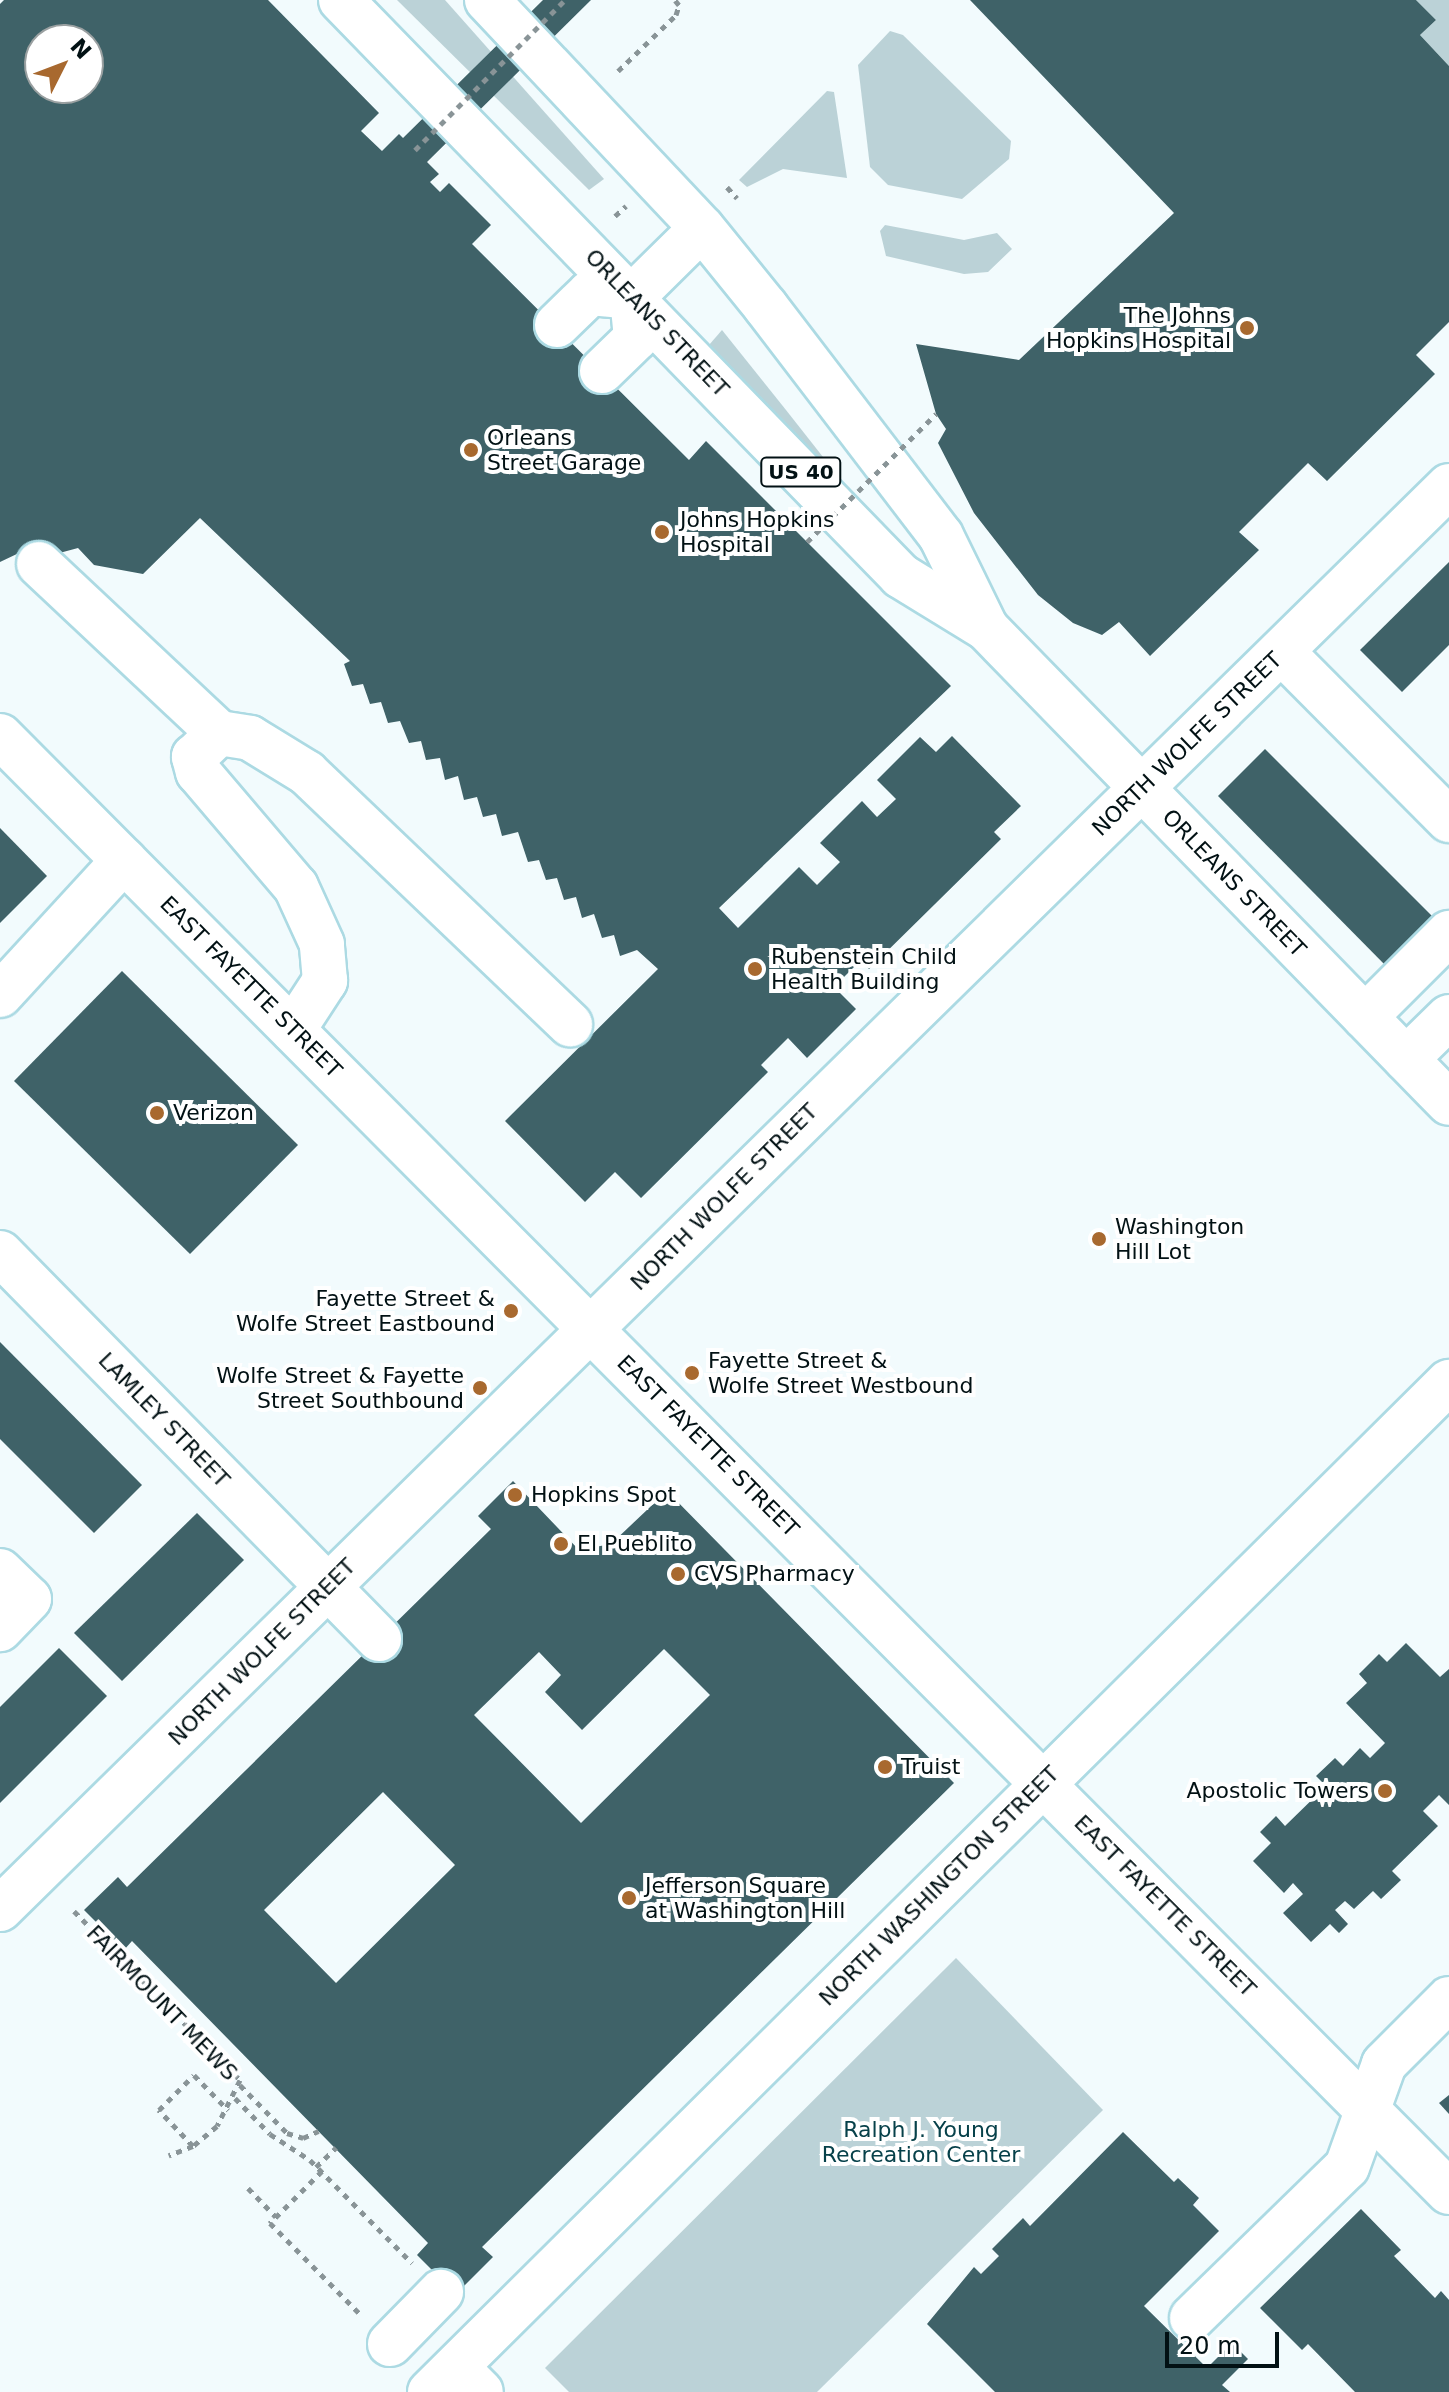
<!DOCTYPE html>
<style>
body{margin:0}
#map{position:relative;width:1449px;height:2392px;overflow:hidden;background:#f2fbfd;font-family:"DejaVu Sans",sans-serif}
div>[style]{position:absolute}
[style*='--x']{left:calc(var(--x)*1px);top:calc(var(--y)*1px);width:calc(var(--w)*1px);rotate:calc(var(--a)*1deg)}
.green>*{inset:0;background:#bbd2d7}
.building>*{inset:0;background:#3f6268}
.path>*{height:5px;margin-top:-2.5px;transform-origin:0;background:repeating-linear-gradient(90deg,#899497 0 6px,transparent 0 12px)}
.roads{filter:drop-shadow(2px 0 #acdae3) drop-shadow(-2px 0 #acdae3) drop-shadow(0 2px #acdae3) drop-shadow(0 -2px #acdae3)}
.minor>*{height:44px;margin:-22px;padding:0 22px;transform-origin:22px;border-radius:22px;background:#fff}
.major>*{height:44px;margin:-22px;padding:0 22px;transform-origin:22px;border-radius:22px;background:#fff}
.path-bridge>*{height:5px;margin-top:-2.5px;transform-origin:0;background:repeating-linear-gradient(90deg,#899497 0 6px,transparent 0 12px)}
.dots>*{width:22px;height:22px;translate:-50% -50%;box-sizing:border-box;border:4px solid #fff;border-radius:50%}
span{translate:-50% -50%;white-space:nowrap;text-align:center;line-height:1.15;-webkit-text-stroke:8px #fff;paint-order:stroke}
.shield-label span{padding:2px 6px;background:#fff;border:2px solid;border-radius:6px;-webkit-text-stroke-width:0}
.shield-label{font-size:20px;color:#021114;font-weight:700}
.poi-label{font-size:22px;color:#021114}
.right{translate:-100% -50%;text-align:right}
.left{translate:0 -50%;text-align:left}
.street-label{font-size:22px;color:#021114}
.park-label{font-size:22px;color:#07414a}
.north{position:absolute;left:24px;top:24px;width:80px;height:80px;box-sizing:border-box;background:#fff;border:2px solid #9aa0a1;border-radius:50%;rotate:48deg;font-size:22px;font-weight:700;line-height:32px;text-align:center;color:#021114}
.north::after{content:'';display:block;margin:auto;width:28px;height:36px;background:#a8692f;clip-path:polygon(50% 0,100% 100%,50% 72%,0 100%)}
.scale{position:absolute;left:1165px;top:2332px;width:114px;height:36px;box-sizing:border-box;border:4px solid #021114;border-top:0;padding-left:10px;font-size:24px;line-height:28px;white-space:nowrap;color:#021114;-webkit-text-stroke:6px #fff;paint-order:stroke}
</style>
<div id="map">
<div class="green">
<div style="clip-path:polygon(397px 0,445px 0,604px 179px,589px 190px)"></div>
<div style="clip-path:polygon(1416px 0,1449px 0,1449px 66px,1420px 35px,1436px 20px)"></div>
<div style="clip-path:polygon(890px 31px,903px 35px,1011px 141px,1009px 159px,962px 199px,888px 185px,870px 167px,858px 65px)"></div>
<div style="clip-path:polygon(827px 91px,834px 92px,847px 178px,783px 169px,747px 187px,739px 180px)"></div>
<div style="clip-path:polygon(885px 225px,964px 240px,997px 233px,1012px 249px,988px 272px,964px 274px,886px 256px,880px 231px)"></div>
<div style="clip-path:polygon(722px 330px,786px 410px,849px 490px,709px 345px)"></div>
<div style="clip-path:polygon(956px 1958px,1103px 2110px,817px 2392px,569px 2392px,545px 2368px)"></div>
</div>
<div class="building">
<div style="clip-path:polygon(evenodd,4px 0,268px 0,379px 113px,361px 131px,382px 151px,399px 134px,403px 138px,543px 0,591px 0,427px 162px,439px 174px,430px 182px,440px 192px,449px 183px,491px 225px,472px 244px,689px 460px,706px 441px,951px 686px,719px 908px,738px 928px,799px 867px,817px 885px,840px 862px,820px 843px,862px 801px,877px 817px,896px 799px,877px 780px,920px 737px,936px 752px,952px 736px,1021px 806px,994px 832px,1001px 839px,869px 969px,861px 960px,834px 987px,856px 1009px,807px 1058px,788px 1038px,761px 1065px,768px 1072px,641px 1198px,615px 1172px,585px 1202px,505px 1121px,658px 969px,637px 950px,620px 956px,614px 935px,602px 938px,594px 914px,582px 918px,576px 897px,564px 900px,557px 878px,546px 880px,539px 860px,528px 862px,518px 832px,502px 836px,496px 814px,483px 817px,477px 797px,464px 800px,458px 776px,445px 780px,440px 758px,426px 760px,421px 741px,409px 743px,400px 721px,388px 723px,381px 702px,370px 704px,363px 684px,352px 686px,344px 664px,350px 661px,200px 518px,143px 574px,94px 565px,78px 548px,52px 555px,40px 543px,0 562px,0 4px,4px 0,40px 40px,88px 40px,88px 88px,40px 88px,40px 40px)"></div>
<div style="clip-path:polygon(970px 0,1416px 0,1436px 20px,1420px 35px,1449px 66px,1449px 322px,1416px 355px,1435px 374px,1327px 481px,1308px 463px,1239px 532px,1259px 550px,1150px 656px,1119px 622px,1102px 635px,1073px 623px,1038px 595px,974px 513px,938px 443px,946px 429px,936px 414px,916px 344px,1019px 360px,1174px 213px)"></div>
<div style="clip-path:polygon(1449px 562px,1449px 645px,1402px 692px,1360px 650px)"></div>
<div style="clip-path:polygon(1265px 749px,1436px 920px,1388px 968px,1218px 796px)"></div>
<div style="clip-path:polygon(0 828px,47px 876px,0 923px)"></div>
<div style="clip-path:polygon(122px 971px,298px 1145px,190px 1254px,14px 1081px)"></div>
<div style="clip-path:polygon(0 1342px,142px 1485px,94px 1533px,0 1439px)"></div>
<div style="clip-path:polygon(evenodd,513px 1481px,579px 1550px,611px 1544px,667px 1491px,954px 1783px,482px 2247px,493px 2257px,456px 2294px,417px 2255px,428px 2243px,132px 1941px,124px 1950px,84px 1910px,118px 1877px,127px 1887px,491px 1529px,478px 1516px,513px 1481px,664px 1649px,710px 1695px,581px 1823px,474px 1715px,539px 1652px,561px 1675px,545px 1692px,582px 1730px,664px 1649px,513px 1481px,383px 1792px,455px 1865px,336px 1983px,264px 1910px,383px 1792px)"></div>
<div style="clip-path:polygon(197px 1513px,244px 1560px,122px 1681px,74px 1633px)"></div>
<div style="clip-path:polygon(1406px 1643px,1440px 1677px,1449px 1669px,1449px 1805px,1439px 1795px,1423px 1811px,1438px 1826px,1392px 1871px,1401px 1880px,1381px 1899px,1373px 1891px,1354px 1909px,1345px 1901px,1335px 1910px,1348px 1924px,1339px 1933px,1330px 1924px,1311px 1942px,1283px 1913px,1303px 1894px,1293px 1883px,1284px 1893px,1253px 1861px,1271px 1843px,1260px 1832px,1276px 1816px,1285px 1826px,1326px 1786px,1316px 1776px,1335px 1758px,1343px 1766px,1360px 1748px,1370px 1758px,1385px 1743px,1346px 1703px,1367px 1683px,1359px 1674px,1379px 1654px,1387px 1662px)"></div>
<div style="clip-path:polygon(59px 1648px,107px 1696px,0 1803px,0 1707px)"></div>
<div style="clip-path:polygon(1449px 2095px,1449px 2114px,1439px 2103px)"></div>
<div style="clip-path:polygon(1123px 2132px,1174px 2182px,1178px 2178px,1199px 2198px,1193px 2205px,1219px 2231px,1144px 2306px,1207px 2368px,1232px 2343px,1248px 2359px,1222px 2385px,1230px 2392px,995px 2392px,927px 2324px,974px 2267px,981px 2274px,999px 2256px,992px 2249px,1023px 2218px,1030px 2226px)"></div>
<div style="clip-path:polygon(1361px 2209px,1401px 2250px,1394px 2256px,1435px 2298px,1441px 2291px,1449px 2300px,1449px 2392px,1355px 2392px,1308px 2344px,1302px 2350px,1260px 2308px)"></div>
</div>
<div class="path">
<div style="--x:618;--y:71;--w:81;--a:-44"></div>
<div style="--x:676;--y:15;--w:10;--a:-73"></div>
<div style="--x:679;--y:5;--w:6;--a:-129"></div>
<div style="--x:727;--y:187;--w:15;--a:48"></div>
<div style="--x:615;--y:216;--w:15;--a:-42"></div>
<div style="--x:74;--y:1911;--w:237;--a:45.5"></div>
<div style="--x:240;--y:2080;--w:51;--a:116.6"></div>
<div style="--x:217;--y:2126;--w:31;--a:140"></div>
<div style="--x:193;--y:2146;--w:26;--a:159"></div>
<div style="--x:240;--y:2085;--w:67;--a:45.6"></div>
<div style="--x:287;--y:2133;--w:17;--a:17"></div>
<div style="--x:303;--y:2138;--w:17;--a:-24"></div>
<div style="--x:235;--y:2098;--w:50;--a:45.8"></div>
<div style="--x:270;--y:2134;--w:48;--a:33"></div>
<div style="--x:310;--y:2160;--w:145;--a:45.3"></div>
<div style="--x:193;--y:2146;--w:50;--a:-133.4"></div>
<div style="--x:159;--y:2110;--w:49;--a:-45"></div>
<div style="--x:194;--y:2075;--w:49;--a:45.8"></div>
<div style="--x:316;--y:2167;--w:28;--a:-44"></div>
<div style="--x:322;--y:2171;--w:74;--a:135"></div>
<div style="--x:270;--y:2223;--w:129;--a:45.3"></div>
<div style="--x:248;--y:2188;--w:40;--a:46"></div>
</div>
<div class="roads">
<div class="minor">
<div style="--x:557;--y:325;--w:46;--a:-44.1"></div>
<div style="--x:590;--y:293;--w:42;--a:5.4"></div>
<div style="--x:632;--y:297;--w:98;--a:-44.6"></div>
<div style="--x:602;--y:371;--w:47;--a:-44.1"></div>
<div style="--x:636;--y:338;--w:41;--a:-95.6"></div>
<div style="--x:39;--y:564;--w:247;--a:43.2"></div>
<div style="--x:1282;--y:652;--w:237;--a:45.2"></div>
<div style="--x:0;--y:995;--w:183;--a:-47.4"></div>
<div style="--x:1365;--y:1017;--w:119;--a:-45"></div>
<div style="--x:293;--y:1030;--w:59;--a:-56.9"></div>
<div style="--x:325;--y:981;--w:37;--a:-95"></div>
<div style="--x:322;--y:944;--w:63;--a:-114.5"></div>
<div style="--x:296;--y:887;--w:151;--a:-130.4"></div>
<div style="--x:198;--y:772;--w:16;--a:-105"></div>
<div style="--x:194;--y:757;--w:35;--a:-44"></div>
<div style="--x:219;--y:733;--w:31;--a:9"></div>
<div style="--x:250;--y:738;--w:67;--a:31.6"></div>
<div style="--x:307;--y:773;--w:364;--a:43.7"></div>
<div style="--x:1406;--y:1059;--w:60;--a:-44.3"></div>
<div style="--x:0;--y:1253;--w:541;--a:45.52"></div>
<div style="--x:0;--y:1571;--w:40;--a:44"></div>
<div style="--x:29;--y:1599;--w:42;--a:134"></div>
<div style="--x:1192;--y:2318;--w:216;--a:-44.3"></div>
<div style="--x:1347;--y:2167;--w:109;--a:-70.2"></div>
<div style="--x:1384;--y:2064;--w:92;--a:-45"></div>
<div style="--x:390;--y:2344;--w:73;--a:-45.6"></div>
<div style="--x:456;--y:2367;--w:35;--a:45"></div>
</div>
<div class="major">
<div style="--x:341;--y:0;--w:803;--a:45.81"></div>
<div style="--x:901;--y:576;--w:100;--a:31.5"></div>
<div style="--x:986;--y:628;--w:663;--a:45.73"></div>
<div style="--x:487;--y:0;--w:313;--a:46.7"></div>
<div style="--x:702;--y:228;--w:102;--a:51"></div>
<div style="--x:766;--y:307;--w:288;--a:52.6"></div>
<div style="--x:941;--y:536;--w:102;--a:63.9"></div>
<div style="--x:0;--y:736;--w:2054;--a:45.14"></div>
<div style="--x:0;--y:1909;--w:2031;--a:-44.48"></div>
<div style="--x:430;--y:2392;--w:1435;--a:-44.75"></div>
</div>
</div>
<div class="path-bridge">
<div style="--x:415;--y:150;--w:212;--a:-45"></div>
<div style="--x:807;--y:542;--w:182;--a:-44.8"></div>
</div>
<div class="dots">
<div style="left:1247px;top:328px;background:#a8692f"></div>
<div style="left:471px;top:450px;background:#a8692f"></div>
<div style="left:662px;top:532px;background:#a8692f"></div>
<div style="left:755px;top:969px;background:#a8692f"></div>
<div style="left:157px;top:1113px;background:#a8692f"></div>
<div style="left:1099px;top:1239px;background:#a8692f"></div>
<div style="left:511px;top:1311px;background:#a8692f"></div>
<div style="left:692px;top:1373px;background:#a8692f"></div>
<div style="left:480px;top:1388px;background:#a8692f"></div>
<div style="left:515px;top:1495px;background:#a8692f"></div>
<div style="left:561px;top:1544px;background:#a8692f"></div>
<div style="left:678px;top:1574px;background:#a8692f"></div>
<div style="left:885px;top:1767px;background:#a8692f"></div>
<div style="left:1385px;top:1791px;background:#a8692f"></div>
<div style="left:629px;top:1898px;background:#a8692f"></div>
</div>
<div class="shield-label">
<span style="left:801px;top:472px">US 40</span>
</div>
<div class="poi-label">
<span class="right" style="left:1231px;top:328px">The Johns<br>Hopkins Hospital</span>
<span class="left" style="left:487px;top:450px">Orleans<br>Street Garage</span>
<span class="left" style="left:680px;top:532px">Johns Hopkins<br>Hospital</span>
<span class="left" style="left:771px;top:969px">Rubenstein Child<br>Health Building</span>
<span class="left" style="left:173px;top:1113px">Verizon</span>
<span class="left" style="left:1115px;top:1239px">Washington<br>Hill Lot</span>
<span class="right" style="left:495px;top:1311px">Fayette Street &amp;<br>Wolfe Street Eastbound</span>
<span class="left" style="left:708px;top:1373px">Fayette Street &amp;<br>Wolfe Street Westbound</span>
<span class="right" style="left:464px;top:1388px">Wolfe Street &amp; Fayette<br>Street Southbound</span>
<span class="left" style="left:531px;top:1495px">Hopkins Spot</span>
<span class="left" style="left:577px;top:1544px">El Pueblito</span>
<span class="left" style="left:694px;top:1574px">CVS Pharmacy</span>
<span class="left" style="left:901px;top:1767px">Truist</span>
<span class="right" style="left:1369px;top:1791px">Apostolic Towers</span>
<span class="left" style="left:645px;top:1898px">Jefferson Square<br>at Washington Hill</span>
</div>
<div class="street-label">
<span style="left:657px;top:323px;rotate:46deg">ORLEANS STREET</span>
<span style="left:1187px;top:744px;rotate:-44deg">NORTH WOLFE STREET</span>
<span style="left:1234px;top:883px;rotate:46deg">ORLEANS STREET</span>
<span style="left:251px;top:987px;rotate:45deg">EAST FAYETTE STREET</span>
<span style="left:724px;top:1197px;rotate:-45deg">NORTH WOLFE STREET</span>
<span style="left:164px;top:1420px;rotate:46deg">LAMLEY STREET</span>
<span style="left:708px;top:1446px;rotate:45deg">EAST FAYETTE STREET</span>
<span style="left:262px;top:1652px;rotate:-45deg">NORTH WOLFE STREET</span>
<span style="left:939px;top:1886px;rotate:-45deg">NORTH WASHINGTON STREET</span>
<span style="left:1165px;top:1906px;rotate:45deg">EAST FAYETTE STREET</span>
<span style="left:162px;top:2003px;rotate:46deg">FAIRMOUNT MEWS</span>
</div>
<div class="park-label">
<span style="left:921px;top:2142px">Ralph J. Young<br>Recreation Center</span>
</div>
<div class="north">N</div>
<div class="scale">20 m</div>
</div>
